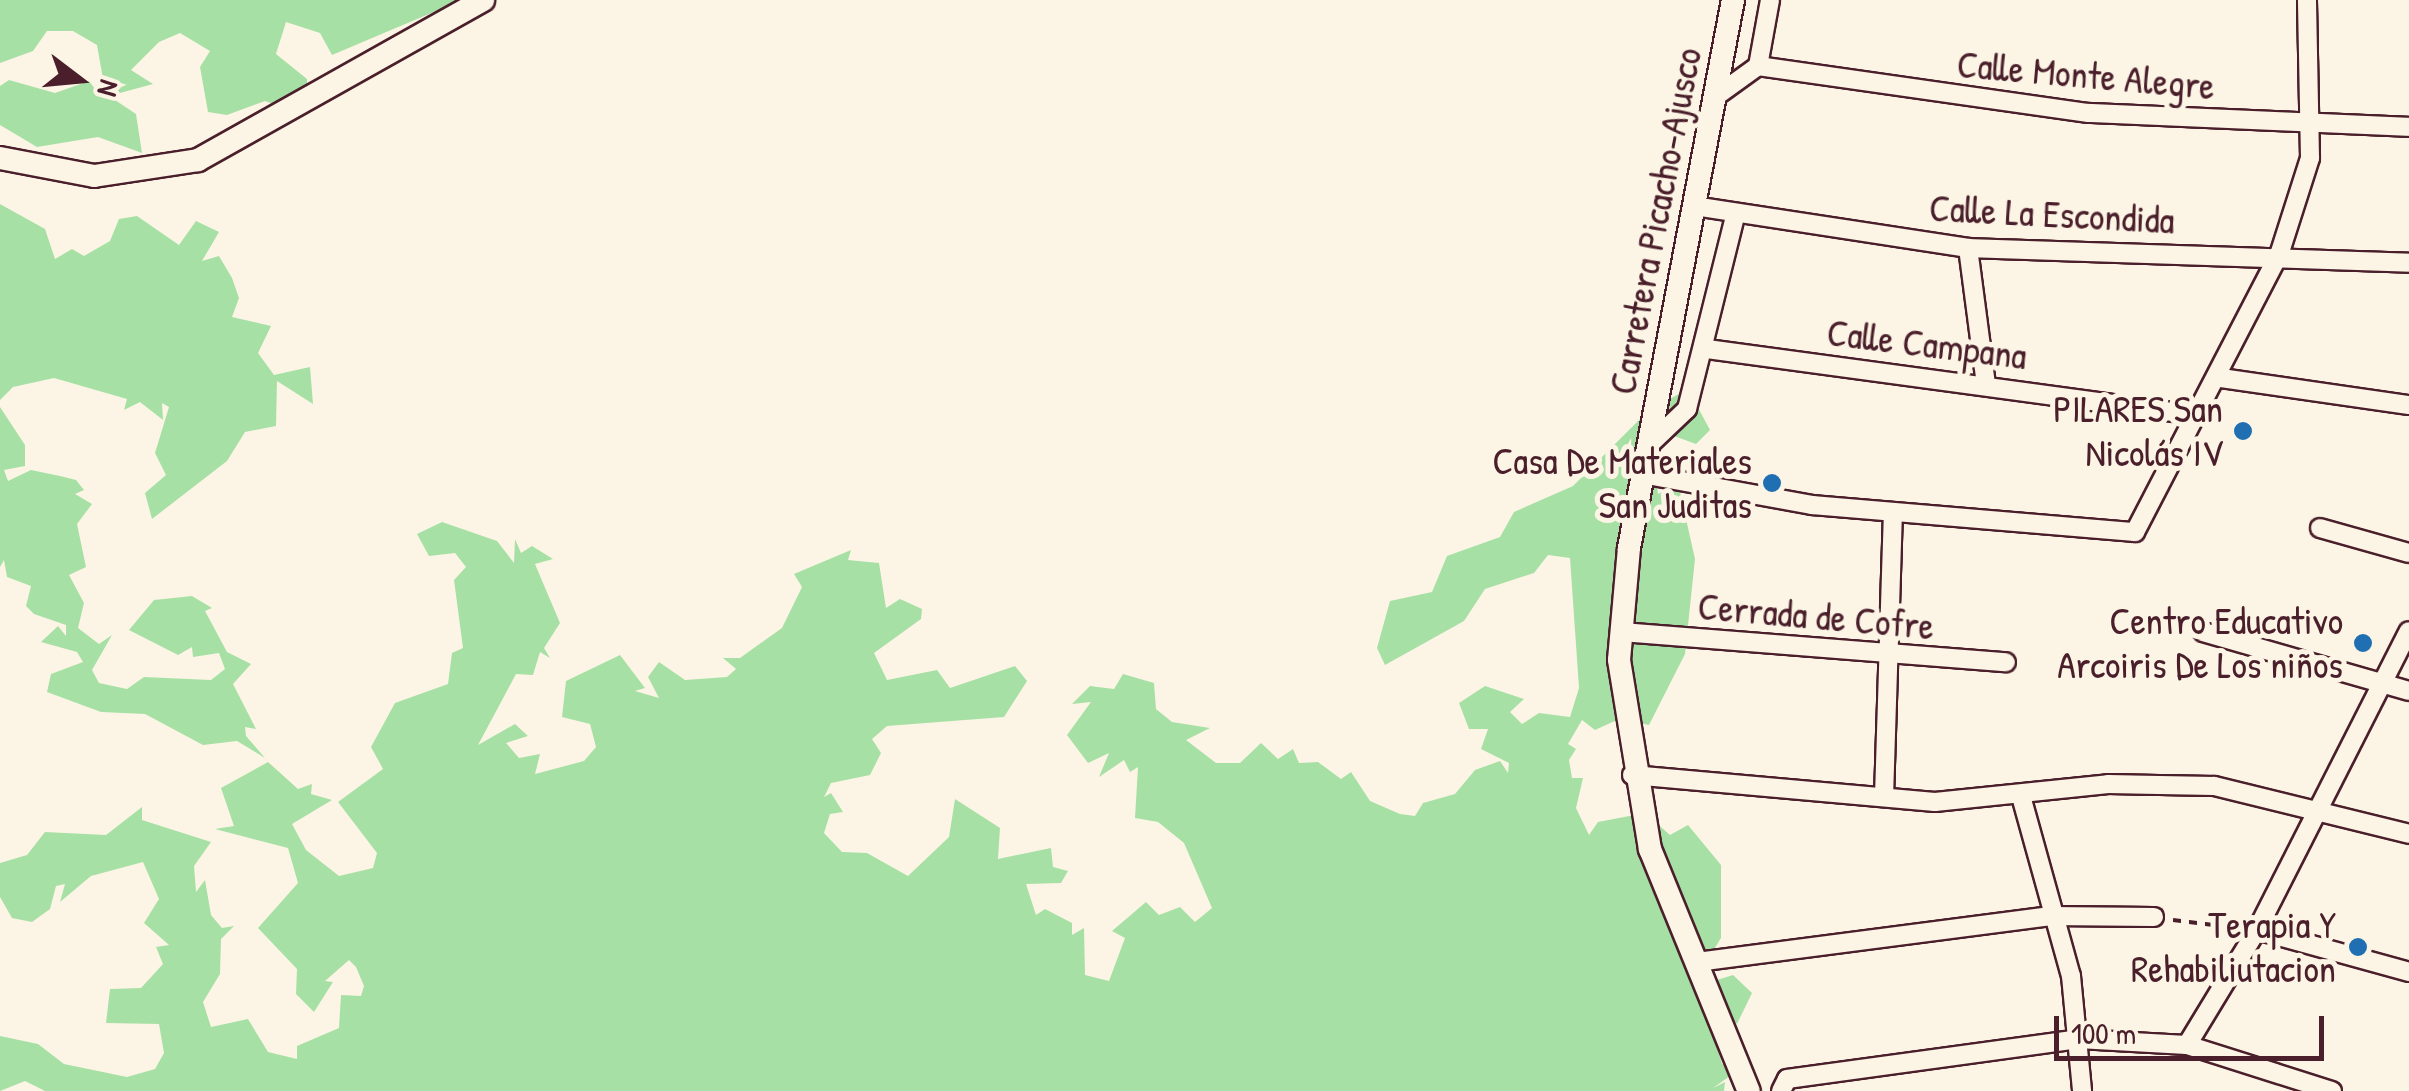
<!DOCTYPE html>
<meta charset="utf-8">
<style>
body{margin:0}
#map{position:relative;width:2409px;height:1091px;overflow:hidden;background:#fcf5e5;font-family:"Patrick Hand",sans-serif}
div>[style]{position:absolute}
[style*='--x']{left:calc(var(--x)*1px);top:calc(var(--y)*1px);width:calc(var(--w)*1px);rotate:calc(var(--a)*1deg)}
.green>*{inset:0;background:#a7e0a5}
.path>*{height:4px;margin-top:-2px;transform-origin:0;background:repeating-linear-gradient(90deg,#4a1f2b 0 8px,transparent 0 16px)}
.roads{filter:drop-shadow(2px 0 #4a1f2b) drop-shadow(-2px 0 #4a1f2b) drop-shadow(0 2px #4a1f2b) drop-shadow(0 -2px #4a1f2b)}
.minor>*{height:18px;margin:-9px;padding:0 9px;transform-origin:9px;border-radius:9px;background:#fcf5e5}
.major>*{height:22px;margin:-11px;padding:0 11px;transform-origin:11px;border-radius:11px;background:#fcf5e5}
.dots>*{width:28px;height:28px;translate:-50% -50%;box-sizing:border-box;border:5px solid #fcf5e5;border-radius:50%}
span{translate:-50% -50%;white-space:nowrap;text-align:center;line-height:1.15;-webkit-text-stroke:10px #fcf5e5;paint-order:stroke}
.street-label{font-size:38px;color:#4a1f2b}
.poi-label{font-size:38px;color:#4a1f2b}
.right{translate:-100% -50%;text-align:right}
.north{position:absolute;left:30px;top:30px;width:100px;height:100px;-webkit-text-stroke:8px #fcf5e5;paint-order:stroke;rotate:106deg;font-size:28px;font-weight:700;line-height:40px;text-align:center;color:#4a1f2b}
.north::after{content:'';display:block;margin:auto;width:35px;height:45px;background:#4a1f2b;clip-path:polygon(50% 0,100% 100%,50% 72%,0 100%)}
.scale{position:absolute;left:2054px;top:1016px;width:270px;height:45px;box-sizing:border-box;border:5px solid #4a1f2b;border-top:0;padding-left:12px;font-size:30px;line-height:35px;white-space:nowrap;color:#4a1f2b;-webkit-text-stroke:8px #fcf5e5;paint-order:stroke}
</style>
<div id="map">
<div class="green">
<div style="clip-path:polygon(0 0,462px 0,332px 55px,320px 33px,286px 22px,276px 54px,307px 79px,307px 100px,284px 108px,265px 101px,227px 115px,208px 112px,200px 67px,210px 51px,180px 33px,159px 42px,131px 70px,153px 84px,109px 96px,136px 114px,142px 153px,98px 137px,37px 147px,0 125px,0 86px,9px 80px,55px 93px,89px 81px,98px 93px,103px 79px,97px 45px,73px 31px,47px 31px,33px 51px,0 63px)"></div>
<div style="clip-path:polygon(0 204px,45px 229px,55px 259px,72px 249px,84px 256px,110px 241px,119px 219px,137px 216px,179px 245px,196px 221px,219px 232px,202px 261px,219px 256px,232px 278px,239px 298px,232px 317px,271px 326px,258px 353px,274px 375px,310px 367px,313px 404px,277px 381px,276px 426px,245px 432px,227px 461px,152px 519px,145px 493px,166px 475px,155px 453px,169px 407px,162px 403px,163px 420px,140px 402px,124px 410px,127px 399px,54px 378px,13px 387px,0 400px)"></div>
<div style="clip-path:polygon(1688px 389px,1710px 430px,1696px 444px,1663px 432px,1653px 451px,1658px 494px,1678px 483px,1695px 559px,1685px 654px,1649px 725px,1619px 719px,1595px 730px,1582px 720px,1568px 744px,1576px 749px,1569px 760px,1572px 778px,1583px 778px,1576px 808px,1589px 835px,1598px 822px,1645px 813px,1670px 835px,1688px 825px,1721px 865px,1721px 938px,1702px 969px,1713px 998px,1722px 993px,1717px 980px,1733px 975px,1752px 993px,1737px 1024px,1725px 1011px,1714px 1037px,1722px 1064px,1737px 1071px,1713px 1088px,1725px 1082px,1724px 1091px,45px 1091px,25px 1081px,0 1091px,0 1036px,38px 1044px,64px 1064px,127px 1077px,155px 1069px,164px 1053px,159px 1024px,106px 1023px,110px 989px,141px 988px,163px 964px,156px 947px,169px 945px,144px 923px,159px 899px,143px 862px,91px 876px,60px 902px,65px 884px,56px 886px,50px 909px,32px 922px,12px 918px,0 897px,0 863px,27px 855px,45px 832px,106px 835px,142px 807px,142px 820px,211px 842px,194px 866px,196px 892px,205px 880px,211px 915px,222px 928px,234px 926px,221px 939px,220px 974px,203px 1002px,211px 1027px,248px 1019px,268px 1052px,297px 1059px,297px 1046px,339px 1028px,341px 995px,361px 996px,364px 986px,356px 967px,349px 960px,325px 981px,333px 982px,314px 1012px,296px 994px,297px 969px,258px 928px,298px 883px,288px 848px,215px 829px,234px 826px,221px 788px,268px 762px,298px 789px,312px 784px,311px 794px,332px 800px,292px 824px,306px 850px,339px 876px,373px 868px,377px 853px,338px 802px,383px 769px,371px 747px,395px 703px,448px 684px,452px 653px,463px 648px,454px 580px,466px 567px,455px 553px,429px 556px,417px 534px,442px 522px,497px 541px,514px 563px,515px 539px,521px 553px,532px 546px,553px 559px,535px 564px,560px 623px,544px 648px,550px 658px,540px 652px,533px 675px,516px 674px,478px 745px,515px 724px,528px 736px,506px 743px,519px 758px,540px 754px,535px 774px,584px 761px,596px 747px,590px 724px,562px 717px,566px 681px,620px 655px,645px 688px,635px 691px,659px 698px,648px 677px,659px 662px,685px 680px,727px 677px,736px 669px,723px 658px,740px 658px,782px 628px,802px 587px,794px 574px,851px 550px,848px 560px,879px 563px,886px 608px,900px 599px,922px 609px,921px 619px,874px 653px,887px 680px,937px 670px,950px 688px,1015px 666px,1027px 681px,1004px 717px,887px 726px,872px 739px,881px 753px,870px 775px,831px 783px,824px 797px,831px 793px,843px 812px,830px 814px,824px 833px,842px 852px,867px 853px,908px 876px,949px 837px,955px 799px,1000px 828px,998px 859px,1051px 848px,1053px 867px,1068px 871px,1061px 883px,1026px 884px,1036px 915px,1045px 909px,1072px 923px,1072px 935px,1084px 928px,1085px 975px,1109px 981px,1125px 938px,1112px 931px,1146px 902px,1159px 915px,1180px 907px,1195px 922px,1212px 908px,1184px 843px,1158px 822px,1135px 818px,1138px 767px,1130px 772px,1124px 760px,1099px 777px,1109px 753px,1088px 763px,1067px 735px,1091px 702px,1072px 704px,1090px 686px,1114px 689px,1123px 674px,1154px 683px,1156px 709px,1172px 722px,1210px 728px,1186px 740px,1216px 763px,1240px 763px,1261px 743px,1278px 759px,1293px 749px,1299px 763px,1318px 762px,1341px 779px,1351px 772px,1370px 801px,1400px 814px,1415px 816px,1423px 803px,1455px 794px,1475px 770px,1500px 761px,1508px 773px,1509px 763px,1481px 749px,1488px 729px,1469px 729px,1459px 703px,1485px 686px,1524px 699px,1510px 712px,1522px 724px,1539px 713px,1570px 717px,1579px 688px,1570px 558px,1548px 555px,1534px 573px,1485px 589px,1464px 621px,1385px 665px,1377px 648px,1390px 601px,1432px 592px,1447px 556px,1500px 537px,1514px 512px,1573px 486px,1648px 411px)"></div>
<div style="clip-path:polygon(0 407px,25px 445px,25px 466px,4px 470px,8px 481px,31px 470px,60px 476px,76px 480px,84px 490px,75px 494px,92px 504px,77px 524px,86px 567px,69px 575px,84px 603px,78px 628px,99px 644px,112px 635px,92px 670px,99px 683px,127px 689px,144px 677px,211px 680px,225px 669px,219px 653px,193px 657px,192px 647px,178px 655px,129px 630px,154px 600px,192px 596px,212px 608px,205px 611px,227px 652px,251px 664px,233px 684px,256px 729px,245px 727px,246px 736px,265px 758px,237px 741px,203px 745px,145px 714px,101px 712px,47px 692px,51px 674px,83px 662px,77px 652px,41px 642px,58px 626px,66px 636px,66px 625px,34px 614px,26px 606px,31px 586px,7px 577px,4px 560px,0 567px)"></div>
</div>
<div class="path">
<div style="--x:2173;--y:920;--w:65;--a:7"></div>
</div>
<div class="roads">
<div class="minor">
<div style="--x:1758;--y:66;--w:334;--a:8.1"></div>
<div style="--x:2089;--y:113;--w:320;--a:2.5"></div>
<div style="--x:1715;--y:97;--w:53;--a:-35.8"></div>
<div style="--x:1758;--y:66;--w:67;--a:-79.7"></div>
<div style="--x:1694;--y:206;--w:277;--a:8.7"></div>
<div style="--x:1968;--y:248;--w:441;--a:1.9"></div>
<div style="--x:1968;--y:248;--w:137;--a:82.5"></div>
<div style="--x:1707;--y:349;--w:495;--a:7.7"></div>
<div style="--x:2221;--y:378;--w:190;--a:8.2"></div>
<div style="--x:1648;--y:446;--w:54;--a:-43.5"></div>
<div style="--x:1687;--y:409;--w:202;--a:-76"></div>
<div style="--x:1642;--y:474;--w:173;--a:10.3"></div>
<div style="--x:1812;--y:505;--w:324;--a:4.8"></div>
<div style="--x:2135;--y:532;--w:315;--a:-62.6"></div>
<div style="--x:2280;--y:252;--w:99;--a:-72.3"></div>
<div style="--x:2310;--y:158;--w:158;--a:-91.1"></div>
<div style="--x:2320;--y:528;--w:92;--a:15.7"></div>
<div style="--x:1621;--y:632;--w:386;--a:4.5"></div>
<div style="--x:2203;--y:632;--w:214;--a:16"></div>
<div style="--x:1632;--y:775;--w:304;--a:5.1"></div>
<div style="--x:1935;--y:802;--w:174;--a:-5.9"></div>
<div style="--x:2108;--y:784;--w:106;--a:1.1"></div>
<div style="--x:2214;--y:786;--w:201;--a:13.8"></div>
<div style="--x:2021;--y:796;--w:187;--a:74.5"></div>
<div style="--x:2071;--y:976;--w:116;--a:84.5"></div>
<div style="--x:1884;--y:797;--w:285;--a:-88.2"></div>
<div style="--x:2257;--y:930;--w:158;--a:15.4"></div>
<div style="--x:1697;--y:962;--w:355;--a:-7.4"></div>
<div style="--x:2049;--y:916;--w:105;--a:0.5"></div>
<div style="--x:2187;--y:1045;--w:135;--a:-58.7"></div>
<div style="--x:2257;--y:930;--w:335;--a:-63.1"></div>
<div style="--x:1781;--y:1091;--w:13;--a:-63"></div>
<div style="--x:1787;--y:1079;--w:294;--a:-7.8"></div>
<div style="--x:2078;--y:1039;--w:109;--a:3.2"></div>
<div style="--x:2187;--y:1045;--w:152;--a:17.6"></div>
</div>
<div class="major">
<div style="--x:1733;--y:0;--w:558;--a:100.75"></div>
<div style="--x:1629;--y:548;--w:112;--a:95.1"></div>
<div style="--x:1619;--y:660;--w:192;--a:80.7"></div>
<div style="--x:1650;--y:849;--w:261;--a:67.8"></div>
<div style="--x:0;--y:158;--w:96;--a:10.8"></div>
<div style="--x:94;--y:176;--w:105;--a:-8.7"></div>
<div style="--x:198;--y:160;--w:327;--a:-29.3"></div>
</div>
</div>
<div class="dots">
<div style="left:2243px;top:431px;background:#1f6fb2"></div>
<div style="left:1772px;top:483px;background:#1f6fb2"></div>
<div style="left:2363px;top:643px;background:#1f6fb2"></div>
<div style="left:2358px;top:947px;background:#1f6fb2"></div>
</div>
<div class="street-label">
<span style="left:2086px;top:75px;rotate:5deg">Calle Monte Alegre</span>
<span style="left:2052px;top:214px;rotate:3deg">Calle La Escondida</span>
<span style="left:1655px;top:221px;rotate:-79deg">Carretera Picacho-Ajusco</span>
<span style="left:1927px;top:344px;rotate:7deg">Calle Campana</span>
<span style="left:1816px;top:616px;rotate:5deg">Cerrada de Cofre</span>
</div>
<div class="poi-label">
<span class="right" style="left:2223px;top:431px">PILARES San<br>Nicolás IV</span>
<span class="right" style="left:1752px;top:483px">Casa De Materiales<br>San Juditas</span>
<span class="right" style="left:2343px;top:643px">Centro Educativo<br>Arcoiris De Los niños</span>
<span class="right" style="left:2336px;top:947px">Terapia Y<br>Rehabiliutacion</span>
</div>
<div class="north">N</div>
<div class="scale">100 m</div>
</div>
